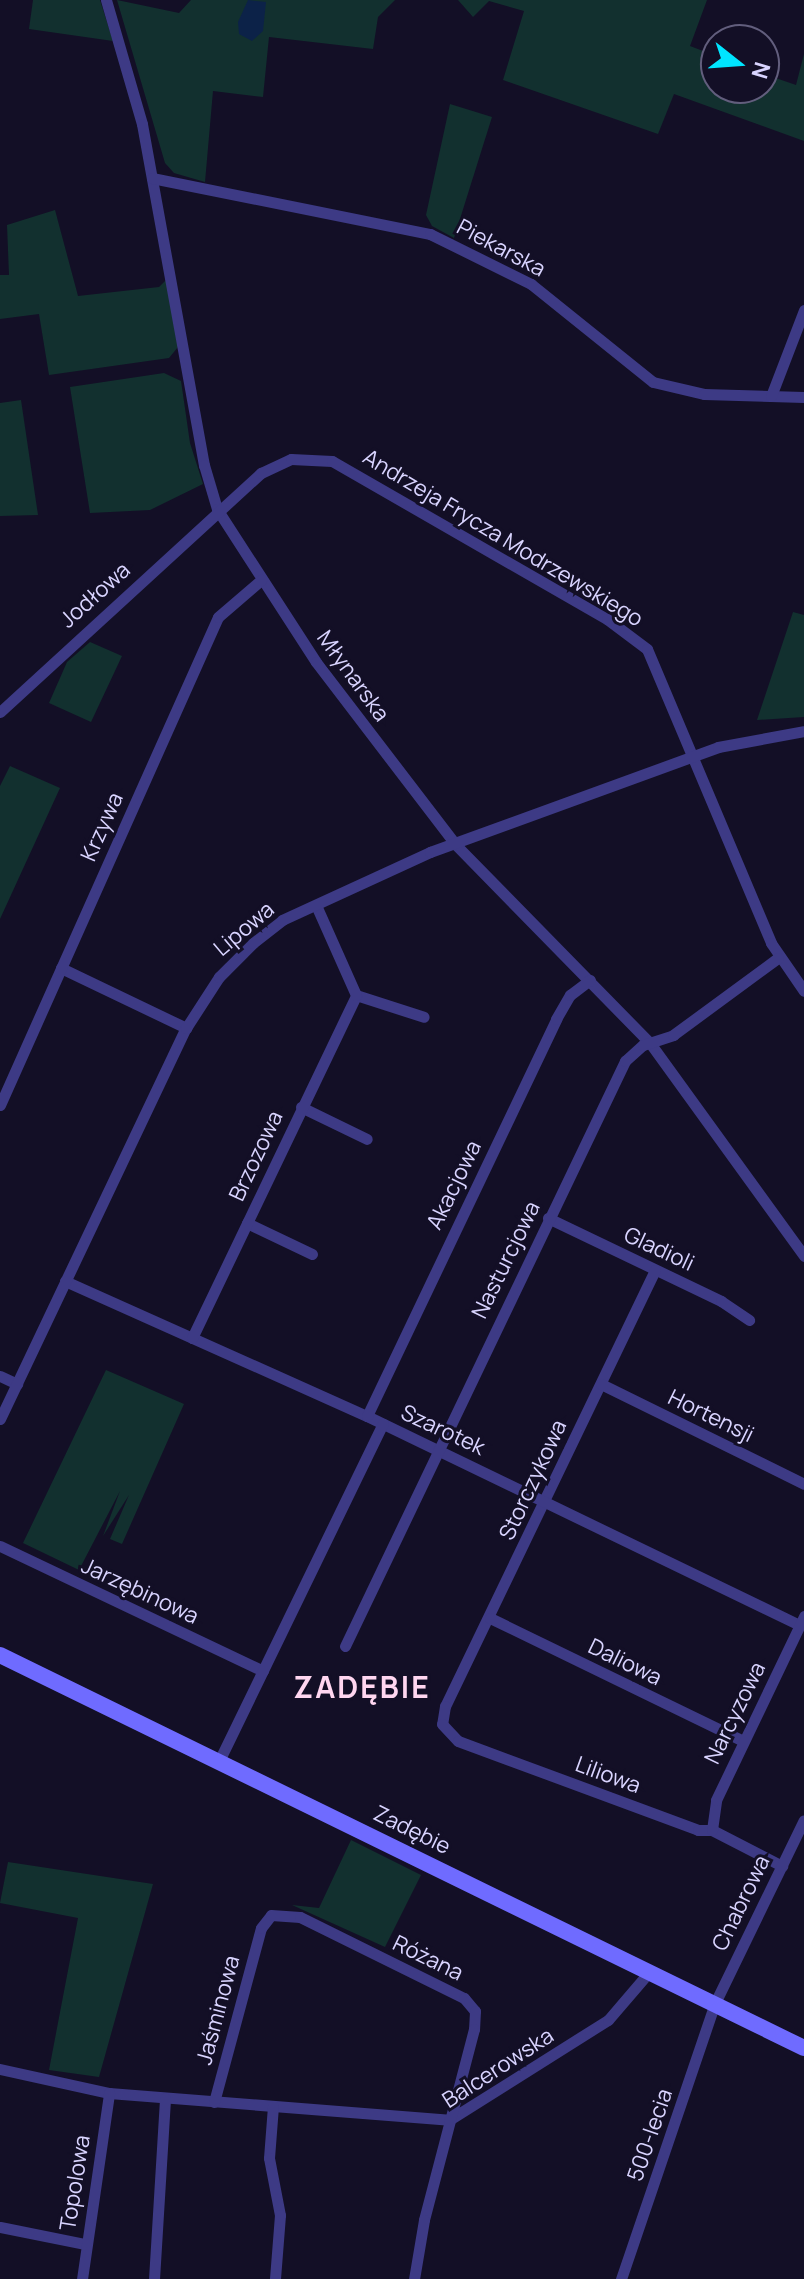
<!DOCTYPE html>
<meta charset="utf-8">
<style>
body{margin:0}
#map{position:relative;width:804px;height:2279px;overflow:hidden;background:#130f26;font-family:Manrope,sans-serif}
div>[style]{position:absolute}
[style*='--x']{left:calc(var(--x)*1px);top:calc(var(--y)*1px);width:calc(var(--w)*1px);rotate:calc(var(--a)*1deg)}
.green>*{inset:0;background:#12302f}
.water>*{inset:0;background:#0c2248}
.street>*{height:11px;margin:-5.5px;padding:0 5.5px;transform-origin:5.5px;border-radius:5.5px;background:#3d3a85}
.secondary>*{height:16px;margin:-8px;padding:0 8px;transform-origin:8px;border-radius:8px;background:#6f6bff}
span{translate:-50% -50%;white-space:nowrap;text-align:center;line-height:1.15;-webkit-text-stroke:6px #130f26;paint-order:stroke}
.street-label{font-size:22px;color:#d9d4ff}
.district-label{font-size:30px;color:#ffd6f0;font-weight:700;letter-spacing:2px}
.north{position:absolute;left:700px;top:24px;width:80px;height:80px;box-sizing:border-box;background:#130f26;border:2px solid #625e7d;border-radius:50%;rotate:107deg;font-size:22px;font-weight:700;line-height:32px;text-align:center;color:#d9d4ff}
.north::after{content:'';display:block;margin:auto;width:28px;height:36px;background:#00e5ff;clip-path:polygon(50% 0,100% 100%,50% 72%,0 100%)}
</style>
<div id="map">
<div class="green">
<div style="clip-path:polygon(33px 0,100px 0,113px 41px,29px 29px)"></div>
<div style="clip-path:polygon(117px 0,179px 13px,191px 0,395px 0,378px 17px,373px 49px,269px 37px,263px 97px,213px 91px,205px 182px,174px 173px,165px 163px)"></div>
<div style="clip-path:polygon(458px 0,707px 0,690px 46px,716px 56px,716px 88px,764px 88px,764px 74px,796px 85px,804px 54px,804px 141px,674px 94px,658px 134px,503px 80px,524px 11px,489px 1px,473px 17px)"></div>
<div style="clip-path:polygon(450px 104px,492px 117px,454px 238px,432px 226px,426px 215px)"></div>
<div style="clip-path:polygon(55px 210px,78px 296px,159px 287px,166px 280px,178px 347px,169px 358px,49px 375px,39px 314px,0 319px,0 275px,9px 275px,7px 225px)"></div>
<div style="clip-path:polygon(164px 373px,181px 381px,190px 443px,203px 484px,150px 510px,90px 513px,70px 387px)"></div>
<div style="clip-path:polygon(21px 400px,38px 515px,0 516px,0 403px)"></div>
<div style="clip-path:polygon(793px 612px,804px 615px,804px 717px,757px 720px)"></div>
<div style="clip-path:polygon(90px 642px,122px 656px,91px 722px,49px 703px,67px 662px)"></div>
<div style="clip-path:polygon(10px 766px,60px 788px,0 919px,0 786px)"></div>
<div style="clip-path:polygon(106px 1370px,184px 1404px,122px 1544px,110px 1539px,129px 1495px,103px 1536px,120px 1491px,79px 1570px,23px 1543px)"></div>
<div style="clip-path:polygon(351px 1840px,421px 1875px,385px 1947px,292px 1905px,319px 1908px)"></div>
<div style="clip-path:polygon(8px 1862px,153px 1884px,99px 2077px,49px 2070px,78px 1918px,0 1903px)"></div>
</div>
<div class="water">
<div style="clip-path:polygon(248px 0,266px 2px,263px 31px,252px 41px,239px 34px,238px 22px)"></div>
</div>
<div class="street">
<div style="--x:106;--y:0;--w:129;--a:73.8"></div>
<div style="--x:142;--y:124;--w:347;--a:79.7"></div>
<div style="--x:204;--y:465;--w:46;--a:73.5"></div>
<div style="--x:217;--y:509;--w:182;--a:57.1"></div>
<div style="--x:316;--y:662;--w:230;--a:52.6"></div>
<div style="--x:456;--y:845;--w:277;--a:45.6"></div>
<div style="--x:650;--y:1043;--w:263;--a:54.1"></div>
<div style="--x:152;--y:178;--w:284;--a:11.4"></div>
<div style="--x:430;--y:234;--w:113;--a:26.3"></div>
<div style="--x:531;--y:284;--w:156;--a:38.8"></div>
<div style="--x:653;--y:382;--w:52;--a:13.2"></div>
<div style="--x:704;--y:394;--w:100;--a:1.7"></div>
<div style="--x:771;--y:396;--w:92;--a:-69"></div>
<div style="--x:0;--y:712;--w:354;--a:-42.5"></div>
<div style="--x:261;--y:473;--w:33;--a:-25"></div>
<div style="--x:291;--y:459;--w:41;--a:2.8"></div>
<div style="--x:332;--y:461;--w:317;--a:29.9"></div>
<div style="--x:607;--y:619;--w:50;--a:36.9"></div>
<div style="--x:647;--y:649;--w:319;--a:67.1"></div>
<div style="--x:771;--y:943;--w:58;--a:55.5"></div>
<div style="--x:61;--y:968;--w:139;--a:25.6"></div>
<div style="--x:356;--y:995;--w:71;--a:17.9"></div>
<div style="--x:0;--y:1105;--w:534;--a:-65.93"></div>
<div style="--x:218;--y:617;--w:57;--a:-40.7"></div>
<div style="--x:301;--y:1107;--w:73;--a:25.9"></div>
<div style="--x:548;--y:1218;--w:192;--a:25.6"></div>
<div style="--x:721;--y:1301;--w:34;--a:34"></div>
<div style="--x:247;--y:1223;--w:72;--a:25.5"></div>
<div style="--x:655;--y:1270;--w:484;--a:115.7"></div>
<div style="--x:445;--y:1706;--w:18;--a:99"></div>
<div style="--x:442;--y:1724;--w:23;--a:47"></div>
<div style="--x:458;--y:1741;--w:256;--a:20.3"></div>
<div style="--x:698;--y:1830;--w:14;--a:0"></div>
<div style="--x:712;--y:1830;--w:79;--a:27.2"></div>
<div style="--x:65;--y:1281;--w:331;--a:24.1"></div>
<div style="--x:367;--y:1416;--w:480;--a:25.8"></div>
<div style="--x:192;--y:1338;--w:380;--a:-64.4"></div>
<div style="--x:356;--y:995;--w:98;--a:-114"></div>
<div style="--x:0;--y:1376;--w:19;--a:25"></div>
<div style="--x:601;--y:1384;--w:226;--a:26.2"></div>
<div style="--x:367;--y:1416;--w:440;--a:-64.5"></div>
<div style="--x:556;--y:1019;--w:28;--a:-60"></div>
<div style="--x:570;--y:995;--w:25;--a:-37"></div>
<div style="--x:0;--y:1419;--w:433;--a:-64.6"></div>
<div style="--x:186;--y:1028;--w:61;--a:-57.1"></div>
<div style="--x:219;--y:977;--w:48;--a:-45"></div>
<div style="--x:253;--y:943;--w:37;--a:-38"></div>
<div style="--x:282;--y:920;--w:163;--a:-24.7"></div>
<div style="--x:430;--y:852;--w:307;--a:-20"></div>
<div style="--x:718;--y:747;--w:87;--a:-10.5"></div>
<div style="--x:0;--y:1546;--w:291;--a:25.4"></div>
<div style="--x:490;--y:1618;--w:281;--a:25.9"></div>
<div style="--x:345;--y:1646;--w:649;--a:-64.42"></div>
<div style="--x:625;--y:1061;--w:24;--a:-42"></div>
<div style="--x:643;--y:1045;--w:32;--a:-18"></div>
<div style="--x:673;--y:1035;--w:130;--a:-36.3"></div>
<div style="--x:219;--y:1761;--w:375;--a:-64.1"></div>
<div style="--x:712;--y:1830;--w:30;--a:-82"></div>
<div style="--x:716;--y:1800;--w:204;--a:-64.4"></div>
<div style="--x:0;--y:2069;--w:112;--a:12.4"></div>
<div style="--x:109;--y:2093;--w:341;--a:4.5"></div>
<div style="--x:449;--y:2120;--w:188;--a:-32.2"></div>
<div style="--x:608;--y:2020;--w:65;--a:-49.4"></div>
<div style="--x:214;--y:2102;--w:180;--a:-74.9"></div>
<div style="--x:261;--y:1928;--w:16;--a:-52"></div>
<div style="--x:271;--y:1915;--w:29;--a:4"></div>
<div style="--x:300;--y:1917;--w:183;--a:26.3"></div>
<div style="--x:464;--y:1998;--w:17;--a:50"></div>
<div style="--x:475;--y:2011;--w:18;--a:93"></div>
<div style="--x:474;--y:2029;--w:197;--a:104.7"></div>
<div style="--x:424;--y:2220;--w:60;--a:99.6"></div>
<div style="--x:273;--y:2106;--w:52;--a:94.4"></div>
<div style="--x:269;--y:2158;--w:58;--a:79.1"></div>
<div style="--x:280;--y:2215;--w:64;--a:94.5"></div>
<div style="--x:0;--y:2227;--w:87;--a:11.3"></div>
<div style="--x:82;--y:2279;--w:188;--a:-81.7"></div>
<div style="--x:154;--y:2279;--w:181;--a:-86.5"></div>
<div style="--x:621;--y:2279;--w:292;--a:-71.2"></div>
<div style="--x:715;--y:2003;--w:203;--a:-64.1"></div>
</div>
<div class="secondary">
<div style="--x:0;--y:1655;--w:895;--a:26.05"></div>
</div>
<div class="street-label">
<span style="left:501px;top:248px;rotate:28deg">Piekarska</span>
<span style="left:503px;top:538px;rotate:31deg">Andrzeja Frycza Modrzewskiego</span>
<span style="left:95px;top:595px;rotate:-42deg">Jodłowa</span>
<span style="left:353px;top:676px;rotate:54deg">Młynarska</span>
<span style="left:102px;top:827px;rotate:-66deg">Krzywa</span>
<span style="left:244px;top:929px;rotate:-40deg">Lipowa</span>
<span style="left:256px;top:1156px;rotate:-65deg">Brzozowa</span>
<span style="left:454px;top:1185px;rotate:-64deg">Akacjowa</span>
<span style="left:659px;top:1249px;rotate:25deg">Gladioli</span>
<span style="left:506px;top:1260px;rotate:-64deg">Nasturcjowa</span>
<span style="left:711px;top:1416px;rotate:26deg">Hortensji</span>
<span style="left:443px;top:1430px;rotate:25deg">Szarotek</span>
<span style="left:533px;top:1480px;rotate:-65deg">Storczykowa</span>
<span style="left:140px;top:1591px;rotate:25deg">Jarzębinowa</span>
<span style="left:625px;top:1662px;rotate:26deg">Daliowa</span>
<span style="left:735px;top:1713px;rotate:-64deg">Narcyzowa</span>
<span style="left:608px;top:1775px;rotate:20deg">Liliowa</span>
<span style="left:412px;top:1830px;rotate:26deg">Zadębie</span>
<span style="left:741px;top:1903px;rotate:-64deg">Chabrowa</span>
<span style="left:428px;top:1958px;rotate:26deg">Różana</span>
<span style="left:218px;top:2010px;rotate:-75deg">Jaśminowa</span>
<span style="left:498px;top:2068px;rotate:-33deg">Balcerowska</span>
<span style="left:650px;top:2135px;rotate:-71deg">500-lecia</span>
<span style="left:75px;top:2183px;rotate:-81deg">Topolowa</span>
</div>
<div class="district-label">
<span style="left:362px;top:1687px">ZADĘBIE</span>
</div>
<div class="north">N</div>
</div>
